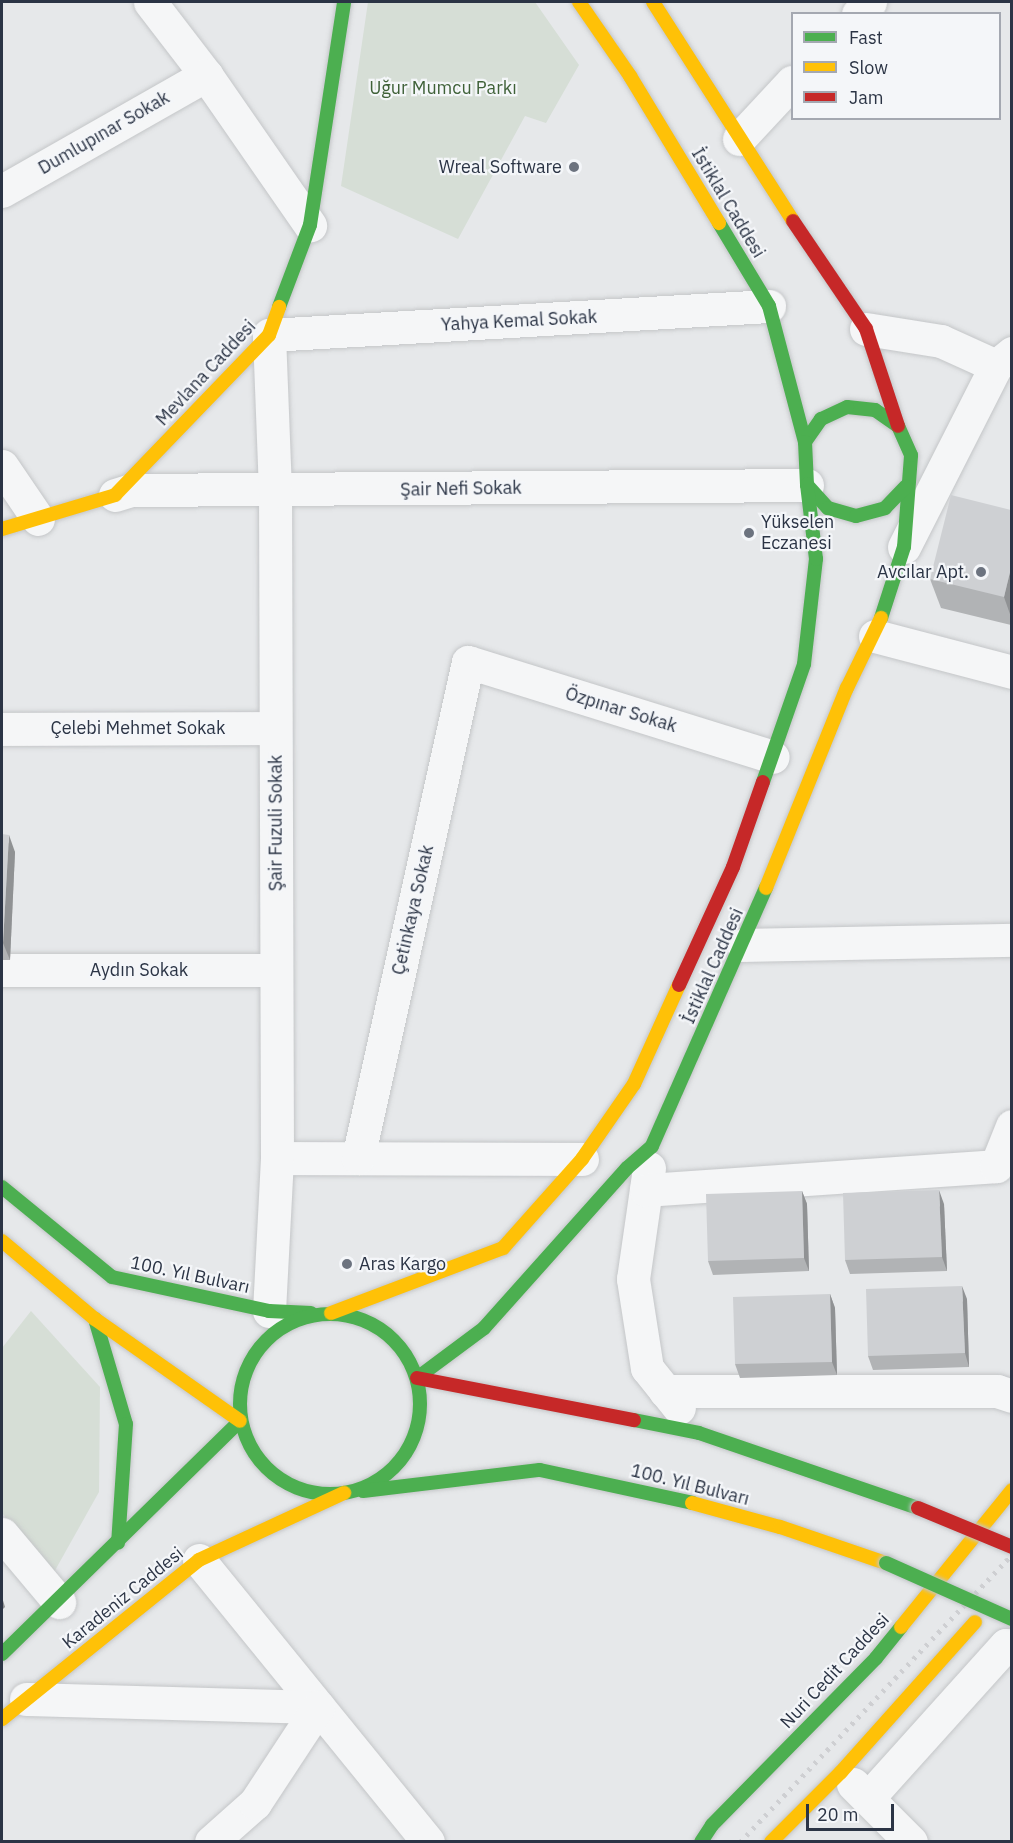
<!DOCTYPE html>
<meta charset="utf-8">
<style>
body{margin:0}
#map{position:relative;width:1013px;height:1843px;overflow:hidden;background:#e6e8ea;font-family:"IBM Plex Sans",sans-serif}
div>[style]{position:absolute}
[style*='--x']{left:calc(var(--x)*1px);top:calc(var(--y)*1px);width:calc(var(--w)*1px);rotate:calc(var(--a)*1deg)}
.green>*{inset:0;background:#d6ded6}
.roads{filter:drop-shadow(0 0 2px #c4c6c8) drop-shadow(0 0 2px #c4c6c8)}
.street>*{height:33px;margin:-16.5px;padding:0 16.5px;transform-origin:16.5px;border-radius:16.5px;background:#f5f6f7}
.fast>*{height:14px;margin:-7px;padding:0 7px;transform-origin:7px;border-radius:7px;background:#4caf50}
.fast>.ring{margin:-7px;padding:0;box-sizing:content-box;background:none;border:14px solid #4caf50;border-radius:50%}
.slow>*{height:14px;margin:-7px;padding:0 7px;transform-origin:7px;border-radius:7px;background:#ffc107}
.jam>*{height:14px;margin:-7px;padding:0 7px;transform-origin:7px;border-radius:7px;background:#c62828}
.rail>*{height:4.5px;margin-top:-2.25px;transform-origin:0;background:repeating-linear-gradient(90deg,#cecfd2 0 3px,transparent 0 9px)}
.bridges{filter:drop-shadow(0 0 2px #c2c5c8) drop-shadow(0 0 2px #c2c5c8)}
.fast-bridge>*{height:14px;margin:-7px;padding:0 7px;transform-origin:7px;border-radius:7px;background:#4caf50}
.jam-bridge>*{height:14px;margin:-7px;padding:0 7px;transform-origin:7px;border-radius:7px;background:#c62828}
.wall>*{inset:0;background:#b1b3b5}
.shaded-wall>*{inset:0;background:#909294}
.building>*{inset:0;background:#ced0d3}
.dots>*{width:16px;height:16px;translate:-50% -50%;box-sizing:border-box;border:3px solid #f4f6f9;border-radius:50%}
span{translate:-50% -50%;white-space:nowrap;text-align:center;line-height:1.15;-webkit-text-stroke:4.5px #f4f6f9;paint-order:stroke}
.park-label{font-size:18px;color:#3f6138}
.street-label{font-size:18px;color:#2b3445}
.poi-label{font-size:18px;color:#2b3445}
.right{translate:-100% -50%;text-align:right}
.left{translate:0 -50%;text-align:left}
.frame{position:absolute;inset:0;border:3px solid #2b3445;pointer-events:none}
.legend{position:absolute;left:791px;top:12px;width:210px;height:108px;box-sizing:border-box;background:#f4f6f9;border:2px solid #a4a8b1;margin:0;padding:8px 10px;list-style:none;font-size:18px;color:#2b3445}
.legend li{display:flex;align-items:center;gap:12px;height:30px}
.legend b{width:30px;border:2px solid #a4a8b1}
.scale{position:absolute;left:806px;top:1804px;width:88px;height:27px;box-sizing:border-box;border:3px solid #2b3445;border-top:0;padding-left:8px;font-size:18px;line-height:21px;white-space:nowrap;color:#2b3445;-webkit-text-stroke:4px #f4f6f9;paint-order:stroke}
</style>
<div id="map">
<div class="green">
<div style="clip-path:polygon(368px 2px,535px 2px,579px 65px,546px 123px,525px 116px,458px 239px,341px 186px)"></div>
<div style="clip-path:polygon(31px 1311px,100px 1387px,99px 1492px,53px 1574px,2px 1513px,2px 1348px)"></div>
</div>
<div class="roads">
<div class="street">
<div style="--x:150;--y:2;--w:92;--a:52.5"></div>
<div style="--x:206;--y:75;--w:183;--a:55.3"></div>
<div style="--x:858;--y:14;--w:17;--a:-45"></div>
<div style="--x:739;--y:139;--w:78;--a:-47.1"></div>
<div style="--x:2;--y:191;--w:235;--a:-29.6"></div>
<div style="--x:866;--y:329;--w:76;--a:9.1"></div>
<div style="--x:941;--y:341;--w:60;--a:24.4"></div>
<div style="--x:2;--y:466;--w:64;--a:55.8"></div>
<div style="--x:115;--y:495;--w:17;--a:-17"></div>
<div style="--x:131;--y:490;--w:676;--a:-0.42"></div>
<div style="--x:904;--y:547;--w:203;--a:-63.1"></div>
<div style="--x:996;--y:366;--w:21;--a:-39"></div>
<div style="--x:875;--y:636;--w:142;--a:14.7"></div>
<div style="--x:2;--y:729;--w:273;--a:-0.2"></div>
<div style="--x:743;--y:945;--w:269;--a:-1.1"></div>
<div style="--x:2;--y:970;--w:274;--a:0"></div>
<div style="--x:277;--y:1158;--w:305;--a:0.2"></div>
<div style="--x:358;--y:1158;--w:508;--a:-77.5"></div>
<div style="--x:468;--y:662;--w:319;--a:17.3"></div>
<div style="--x:649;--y:1168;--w:112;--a:98.2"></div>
<div style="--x:633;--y:1279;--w:90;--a:81.1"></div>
<div style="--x:647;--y:1368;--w:51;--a:51.3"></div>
<div style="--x:646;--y:1190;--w:351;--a:-3.9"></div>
<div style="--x:996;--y:1166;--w:43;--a:-68.2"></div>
<div style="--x:269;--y:1311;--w:153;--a:-87"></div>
<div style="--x:277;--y:1158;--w:667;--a:-90.17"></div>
<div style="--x:275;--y:491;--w:156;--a:-92.2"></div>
<div style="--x:269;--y:335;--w:501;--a:-3.32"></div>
<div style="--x:665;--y:1391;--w:332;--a:0"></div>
<div style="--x:997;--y:1391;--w:16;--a:18"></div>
<div style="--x:2;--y:1534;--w:89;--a:50"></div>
<div style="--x:199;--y:1560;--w:363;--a:50.9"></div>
<div style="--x:26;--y:1699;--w:292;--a:1.6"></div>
<div style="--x:853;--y:1784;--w:82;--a:45"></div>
<div style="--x:868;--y:1798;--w:206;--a:-48"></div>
<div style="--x:1006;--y:1645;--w:7;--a:27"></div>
<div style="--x:211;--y:1842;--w:59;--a:-41.6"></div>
<div style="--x:255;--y:1803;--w:115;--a:-56.7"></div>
</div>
<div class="fast">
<div style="--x:719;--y:223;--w:97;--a:58.9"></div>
<div style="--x:769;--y:306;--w:141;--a:75.2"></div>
<div style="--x:279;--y:307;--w:88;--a:-69.3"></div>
<div style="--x:310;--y:225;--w:226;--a:-81.3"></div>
<div style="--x:881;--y:618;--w:75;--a:-72.1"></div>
<div style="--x:904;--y:547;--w:92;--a:-85.6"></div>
<div style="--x:911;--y:455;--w:32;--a:-114"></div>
<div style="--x:898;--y:426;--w:28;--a:-145"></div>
<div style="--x:875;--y:410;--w:28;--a:-174"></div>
<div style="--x:847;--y:407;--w:29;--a:155"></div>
<div style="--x:821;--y:419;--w:28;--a:125"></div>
<div style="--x:805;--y:442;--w:43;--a:87.3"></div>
<div style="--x:807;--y:485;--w:31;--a:48"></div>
<div style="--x:828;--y:508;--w:29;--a:16"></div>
<div style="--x:856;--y:516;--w:30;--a:-15"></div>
<div style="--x:885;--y:508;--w:30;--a:-46"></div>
<div style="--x:763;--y:782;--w:125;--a:-70.8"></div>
<div style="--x:804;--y:664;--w:106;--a:-83.5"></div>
<div style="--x:816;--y:559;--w:75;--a:-96.9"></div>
<div style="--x:2;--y:1187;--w:142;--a:39.3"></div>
<div style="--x:112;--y:1277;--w:161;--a:12.2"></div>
<div style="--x:269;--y:1311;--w:42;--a:2.7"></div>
<div class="ring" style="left:240px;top:1314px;width:166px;height:166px"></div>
<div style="--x:95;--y:1319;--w:109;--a:73.6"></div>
<div style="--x:126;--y:1424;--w:119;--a:93.8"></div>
<div style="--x:417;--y:1378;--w:84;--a:-36.7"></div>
<div style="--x:484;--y:1328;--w:215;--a:-48.2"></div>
<div style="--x:627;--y:1168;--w:33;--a:-41"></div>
<div style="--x:652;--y:1146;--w:282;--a:-66.2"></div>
<div style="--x:634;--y:1420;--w:66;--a:11.3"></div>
<div style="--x:699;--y:1433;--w:231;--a:18.9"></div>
<div style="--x:363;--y:1491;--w:178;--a:-6.8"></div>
<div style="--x:540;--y:1470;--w:156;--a:12.2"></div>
<div style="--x:2;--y:1654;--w:333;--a:-44.4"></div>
<div style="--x:701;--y:1842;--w:20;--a:-57"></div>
<div style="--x:712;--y:1825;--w:234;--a:-45.5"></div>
<div style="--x:876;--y:1658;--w:40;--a:-51"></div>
</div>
<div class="slow">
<div style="--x:579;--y:2;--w:90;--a:55.4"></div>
<div style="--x:630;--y:76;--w:172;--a:58.8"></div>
<div style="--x:653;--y:2;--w:260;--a:57.4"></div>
<div style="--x:2;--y:529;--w:118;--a:-16.7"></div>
<div style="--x:115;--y:495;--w:222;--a:-46.1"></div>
<div style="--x:269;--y:335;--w:30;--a:-70"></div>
<div style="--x:766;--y:888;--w:216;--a:-68"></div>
<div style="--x:847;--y:688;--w:78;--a:-64.1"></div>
<div style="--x:2;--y:1241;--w:121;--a:40"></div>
<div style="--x:95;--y:1319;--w:177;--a:35.1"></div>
<div style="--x:331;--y:1313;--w:184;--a:-20.7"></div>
<div style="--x:503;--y:1248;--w:119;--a:-48.4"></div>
<div style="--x:582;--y:1159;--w:91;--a:-55.3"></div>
<div style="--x:634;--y:1084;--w:109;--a:-65.6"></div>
<div style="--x:692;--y:1503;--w:91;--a:15.3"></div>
<div style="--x:780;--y:1527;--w:112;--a:18.8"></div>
<div style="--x:901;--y:1627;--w:176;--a:-51"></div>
<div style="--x:2;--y:1719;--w:253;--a:-38.9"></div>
<div style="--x:199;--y:1560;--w:160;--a:-24.8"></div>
<div style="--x:771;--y:1842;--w:99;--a:-45"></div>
<div style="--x:841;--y:1772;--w:201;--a:-48.2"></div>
</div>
<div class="jam">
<div style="--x:793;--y:221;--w:130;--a:55.9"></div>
<div style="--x:866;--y:329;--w:102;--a:71.7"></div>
<div style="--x:679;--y:985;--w:130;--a:-65.4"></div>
<div style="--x:733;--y:867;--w:90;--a:-70.6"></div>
<div style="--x:417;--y:1378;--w:221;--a:11"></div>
</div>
</div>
<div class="rail">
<div style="--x:740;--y:1842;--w:396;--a:-46.6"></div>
</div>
<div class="bridges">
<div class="fast-bridge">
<div style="--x:886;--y:1563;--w:138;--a:24"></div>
</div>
<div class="jam-bridge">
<div style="--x:918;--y:1508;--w:102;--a:22.5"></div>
</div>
</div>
<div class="wall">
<div style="clip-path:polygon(1011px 510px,1011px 625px,941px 608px,930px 579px)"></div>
<div style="clip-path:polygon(2px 834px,15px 852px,10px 960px,2px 960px)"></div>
<div style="clip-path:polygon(802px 1191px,807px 1204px,809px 1271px,713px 1275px,708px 1261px)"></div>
<div style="clip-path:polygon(944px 1204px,947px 1271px,850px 1274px,845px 1260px)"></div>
<div style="clip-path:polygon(830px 1294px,835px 1308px,837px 1375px,740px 1378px,735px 1364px)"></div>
<div style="clip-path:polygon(967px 1299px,969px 1367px,873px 1370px,868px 1356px)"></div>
</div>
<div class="shaded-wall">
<div style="clip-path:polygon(1011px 568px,1011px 617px,1004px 597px)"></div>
<div style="clip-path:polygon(9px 835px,15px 852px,10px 960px,3px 943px)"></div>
<div style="clip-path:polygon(939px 1190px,944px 1204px,947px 1271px,942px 1257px)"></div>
<div style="clip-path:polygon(802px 1191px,807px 1204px,809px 1271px,804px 1258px)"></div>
<div style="clip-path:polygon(962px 1286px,967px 1299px,969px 1367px,965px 1353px)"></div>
<div style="clip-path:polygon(830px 1294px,835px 1308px,837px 1375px,832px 1362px)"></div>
<div style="clip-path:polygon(2px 1597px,5px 1607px,2px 1610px)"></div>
</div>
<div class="building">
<div style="clip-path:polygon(951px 495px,1011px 510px,1011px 568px,1004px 597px,930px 579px)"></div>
<div style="clip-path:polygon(2px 834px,9px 835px,3px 943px,2px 943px)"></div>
<div style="clip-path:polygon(939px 1190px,942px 1257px,845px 1260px,843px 1193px)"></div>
<div style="clip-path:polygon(802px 1191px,804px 1258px,708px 1261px,706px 1194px)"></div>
<div style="clip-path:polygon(962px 1286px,965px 1353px,868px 1356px,866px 1289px)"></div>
<div style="clip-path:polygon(830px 1294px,832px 1362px,735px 1364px,733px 1297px)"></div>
</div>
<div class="dots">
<div style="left:574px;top:167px;background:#6c737f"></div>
<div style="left:749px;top:533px;background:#6c737f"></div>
<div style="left:981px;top:572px;background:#6c737f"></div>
<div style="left:347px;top:1264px;background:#6c737f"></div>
</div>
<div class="park-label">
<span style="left:443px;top:88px">Uğur Mumcu Parkı</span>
</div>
<div class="street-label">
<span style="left:104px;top:133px;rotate:-30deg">Dumlupınar Sokak</span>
<span style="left:728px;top:203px;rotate:59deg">İstiklal Caddesi</span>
<span style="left:519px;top:321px;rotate:-3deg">Yahya Kemal Sokak</span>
<span style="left:206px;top:373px;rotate:-47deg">Mevlana Caddesi</span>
<span style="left:461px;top:489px;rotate:-1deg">Şair Nefi Sokak</span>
<span style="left:621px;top:710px;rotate:17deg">Özpınar Sokak</span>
<span style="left:138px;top:728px">Çelebi Mehmet Sokak</span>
<span style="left:276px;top:823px;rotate:-90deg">Şair Fuzuli Sokak</span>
<span style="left:413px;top:910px;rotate:-77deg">Çetinkaya Sokak</span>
<span style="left:713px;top:966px;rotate:-66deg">İstiklal Caddesi</span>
<span style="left:139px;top:970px">Aydın Sokak</span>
<span style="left:190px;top:1275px;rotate:12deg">100. Yıl Bulvarı</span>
<span style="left:690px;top:1485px;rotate:14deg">100. Yıl Bulvarı</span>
<span style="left:123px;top:1598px;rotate:-39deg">Karadeniz Caddesi</span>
<span style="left:835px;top:1671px;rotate:-47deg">Nuri Cedit Caddesi</span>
</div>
<div class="poi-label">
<span class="right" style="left:562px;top:167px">Wreal Software</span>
<span class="left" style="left:761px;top:533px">Yükselen<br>Eczanesi</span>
<span class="right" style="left:969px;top:572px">Avcılar Apt.</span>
<span class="left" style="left:359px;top:1264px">Aras Kargo</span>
</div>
<div class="frame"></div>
<ul class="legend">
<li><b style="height:8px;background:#4caf50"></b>Fast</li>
<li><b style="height:8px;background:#ffc107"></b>Slow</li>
<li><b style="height:8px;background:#c62828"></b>Jam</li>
</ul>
<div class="scale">20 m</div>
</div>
